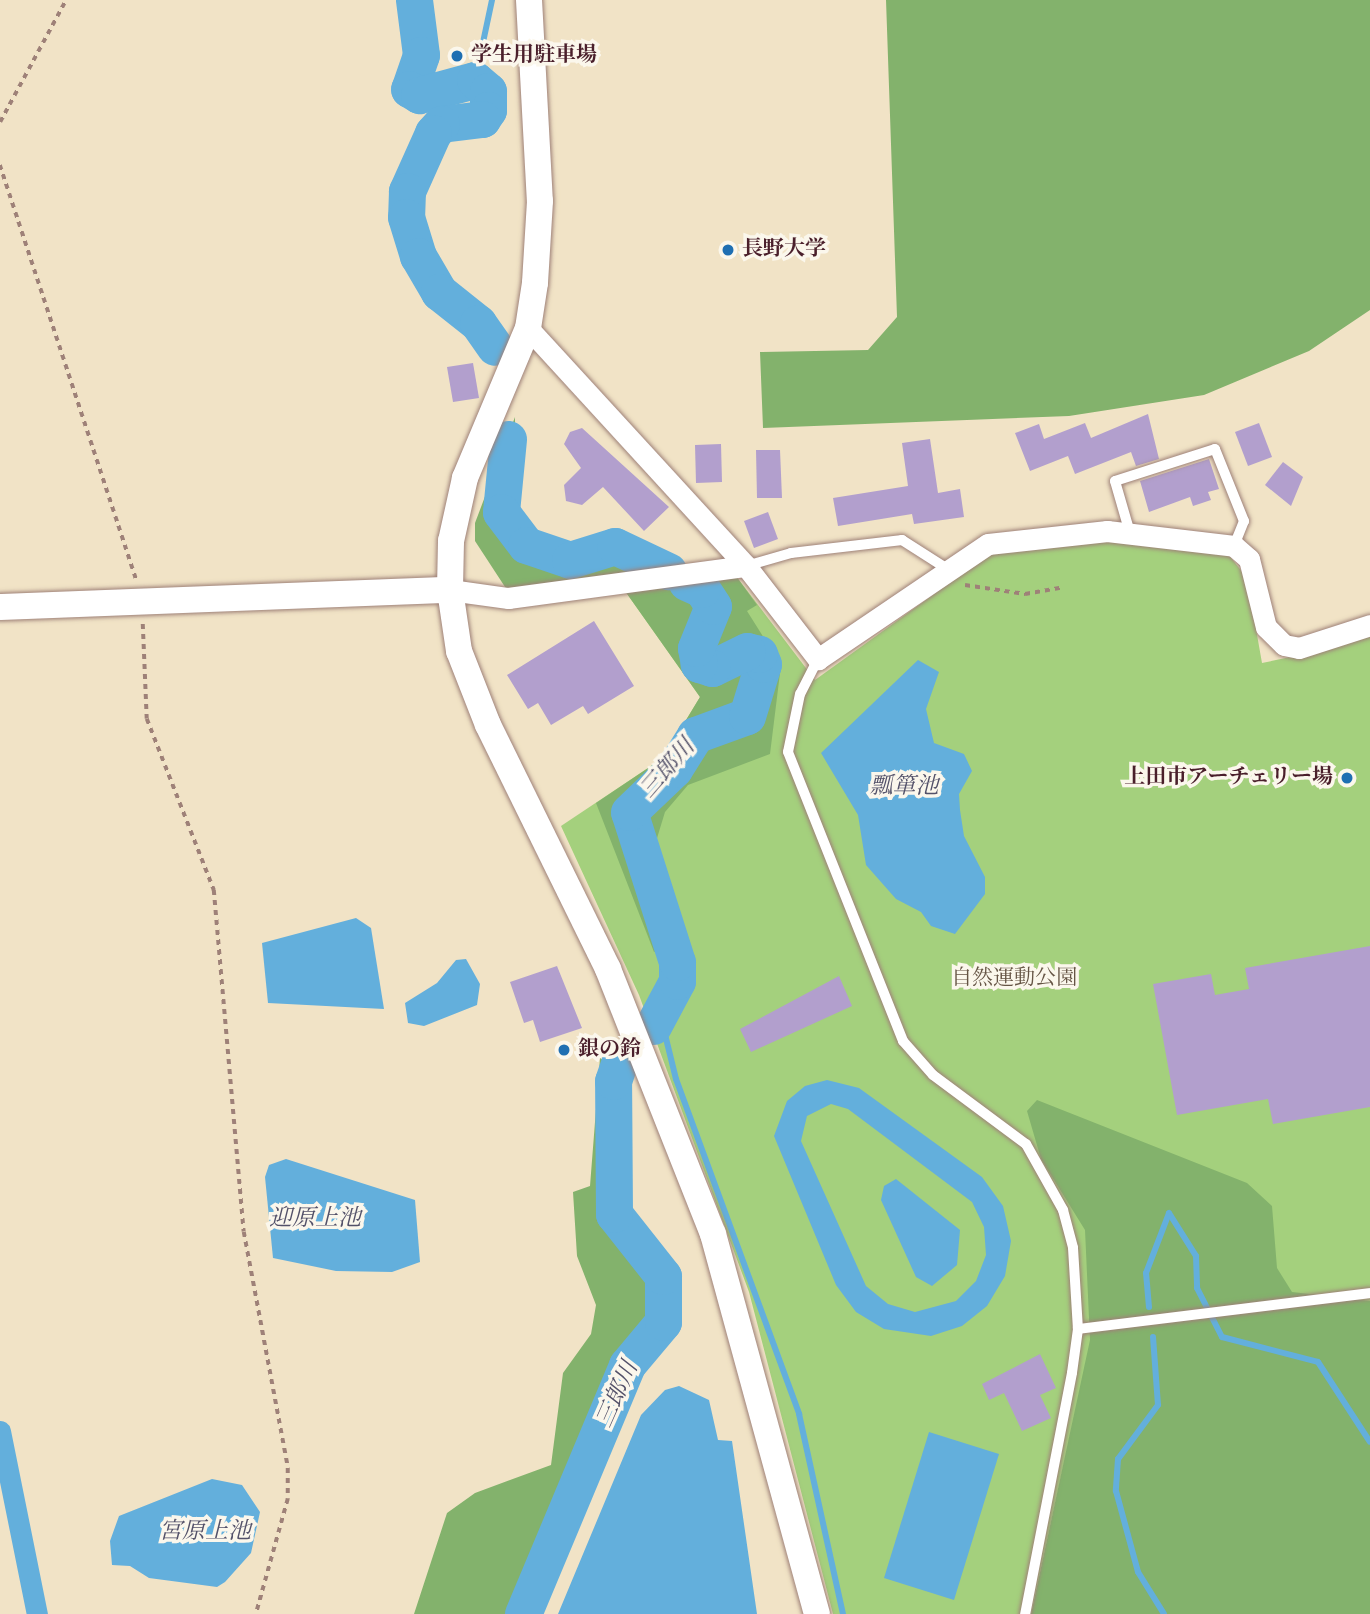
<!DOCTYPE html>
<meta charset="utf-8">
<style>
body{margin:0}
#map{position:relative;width:1370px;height:1614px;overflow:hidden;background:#f1e3c6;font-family:"Old Standard TT","Noto Serif JP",serif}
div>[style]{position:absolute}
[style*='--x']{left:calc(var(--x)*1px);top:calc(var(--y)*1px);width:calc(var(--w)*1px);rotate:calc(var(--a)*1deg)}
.green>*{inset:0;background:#a4d07d}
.forest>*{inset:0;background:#83b26c}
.water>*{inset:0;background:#63afdc}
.stream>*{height:6px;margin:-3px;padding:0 3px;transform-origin:3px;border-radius:3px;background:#63afdc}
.canal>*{height:21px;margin:-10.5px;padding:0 10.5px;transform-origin:10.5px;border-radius:10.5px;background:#63afdc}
.river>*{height:37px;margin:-18.5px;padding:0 18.5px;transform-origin:18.5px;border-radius:18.5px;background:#63afdc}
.building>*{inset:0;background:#b29fcd}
.path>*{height:3.5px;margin-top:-1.75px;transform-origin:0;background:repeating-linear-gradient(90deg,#9e8178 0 5px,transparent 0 10px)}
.roads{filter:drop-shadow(0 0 2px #9e8178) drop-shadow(0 0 2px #9e8178)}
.service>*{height:10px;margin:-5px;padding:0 5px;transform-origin:5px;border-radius:5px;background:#fff}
.minor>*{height:21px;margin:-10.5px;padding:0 10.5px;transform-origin:10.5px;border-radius:10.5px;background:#fff}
.tertiary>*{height:26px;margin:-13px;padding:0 13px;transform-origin:13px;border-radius:13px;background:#fff}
.dots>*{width:19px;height:19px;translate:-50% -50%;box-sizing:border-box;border:4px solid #fbf7ec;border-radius:50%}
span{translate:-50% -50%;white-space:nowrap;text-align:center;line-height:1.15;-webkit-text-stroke:7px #fbf7ec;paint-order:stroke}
.poi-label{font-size:21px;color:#4a1f2b;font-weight:700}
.left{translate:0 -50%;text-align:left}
.right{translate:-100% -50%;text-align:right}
.park-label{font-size:21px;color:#655444}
.water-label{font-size:23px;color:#535169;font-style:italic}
</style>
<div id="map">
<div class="green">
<div style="clip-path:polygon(1107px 541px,1228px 554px,1247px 578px,1262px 663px,1314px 652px,1370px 627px,1370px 1407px,1091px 1340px,1031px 1614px,833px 1614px,749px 1292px,639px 995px,561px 826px,663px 758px,700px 697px,625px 591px,736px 576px,815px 680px,991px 553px)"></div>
</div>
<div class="forest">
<div style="clip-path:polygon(886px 0,1370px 0,1370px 310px,1309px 351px,1204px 395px,1069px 416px,763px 428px,760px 352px,868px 350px,897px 317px)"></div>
<div style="clip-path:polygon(515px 417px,516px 525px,552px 551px,613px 534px,679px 567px,507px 590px,475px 541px,475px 523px)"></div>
<div style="clip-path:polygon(736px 576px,757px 605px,747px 611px,781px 665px,770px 754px,688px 785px,665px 812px,654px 848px,676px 942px,654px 952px,596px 803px,663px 758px,700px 697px,625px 591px)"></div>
<div style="clip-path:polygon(600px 1058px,622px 1074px,620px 1213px,659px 1255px,670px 1278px,668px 1323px,644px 1352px,618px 1406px,531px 1614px,414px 1614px,447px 1513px,475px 1493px,551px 1465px,563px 1373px,591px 1334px,596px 1305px,577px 1256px,573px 1192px,590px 1186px)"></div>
<div style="clip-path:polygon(1037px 1100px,1247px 1183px,1272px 1206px,1277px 1268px,1292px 1292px,1370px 1301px,1370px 1614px,1031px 1614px,1090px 1340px,1085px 1230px,1041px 1159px,1027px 1111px)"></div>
</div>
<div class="water">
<div style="clip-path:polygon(918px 660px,939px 672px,926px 709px,934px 743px,964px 754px,972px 771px,959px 794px,960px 810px,964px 836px,985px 877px,985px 894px,955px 934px,931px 926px,921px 912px,896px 899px,866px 865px,858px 815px,821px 753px)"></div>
<div style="clip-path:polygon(356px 918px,371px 928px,384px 1009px,268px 1003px,262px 943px)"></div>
<div style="clip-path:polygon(466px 959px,480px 984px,477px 1005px,424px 1026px,408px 1023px,405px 1003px,437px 983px,456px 960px)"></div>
<div style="clip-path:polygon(evenodd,827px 1080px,859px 1088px,982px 1177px,1003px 1206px,1011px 1241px,1005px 1276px,987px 1306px,962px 1326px,931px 1336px,884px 1329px,856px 1312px,836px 1285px,774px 1136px,787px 1101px,805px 1086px,827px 1080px,831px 1104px,848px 1109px,972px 1202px,984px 1227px,986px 1255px,976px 1281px,956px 1301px,915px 1312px,888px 1304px,866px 1286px,801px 1141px,807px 1116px,831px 1104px)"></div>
<div style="clip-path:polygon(286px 1159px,415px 1200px,420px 1262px,392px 1272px,336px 1271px,273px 1258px,265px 1177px,269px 1165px)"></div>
<div style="clip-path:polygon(896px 1179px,960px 1230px,957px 1265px,932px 1286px,916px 1277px,881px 1200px,884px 1186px)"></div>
<div style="clip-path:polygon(679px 1386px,709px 1400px,718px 1440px,732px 1441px,757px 1614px,558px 1614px,641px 1415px,665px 1390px)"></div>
<div style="clip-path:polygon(929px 1432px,999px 1454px,954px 1600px,884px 1578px)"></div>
<div style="clip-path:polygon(212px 1479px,242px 1485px,260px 1512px,251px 1553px,225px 1582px,217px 1587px,149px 1578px,130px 1566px,112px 1565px,110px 1541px,119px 1516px)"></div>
</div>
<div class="stream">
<div style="--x:475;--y:80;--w:82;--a:-78"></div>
<div style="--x:660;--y:1014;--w:67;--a:76.2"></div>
<div style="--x:676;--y:1079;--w:357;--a:69.8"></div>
<div style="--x:799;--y:1414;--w:205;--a:77.6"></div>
<div style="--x:1169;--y:1213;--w:51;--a:57.9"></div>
<div style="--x:1196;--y:1256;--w:32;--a:88"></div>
<div style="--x:1197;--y:1288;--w:55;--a:63"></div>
<div style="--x:1222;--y:1337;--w:99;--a:14.6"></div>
<div style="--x:1318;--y:1362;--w:95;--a:57"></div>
<div style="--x:1149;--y:1307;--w:34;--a:-95"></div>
<div style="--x:1146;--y:1273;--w:64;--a:-69"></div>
<div style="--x:1153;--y:1337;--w:68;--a:85.8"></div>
<div style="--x:1158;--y:1405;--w:67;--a:126.5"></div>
<div style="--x:1118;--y:1459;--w:32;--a:94"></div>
<div style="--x:1116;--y:1491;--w:84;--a:74.8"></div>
<div style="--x:1138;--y:1572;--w:49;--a:58.2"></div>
</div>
<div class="canal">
<div style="--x:0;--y:1431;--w:187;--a:78.6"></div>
</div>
<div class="river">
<div style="--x:414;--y:0;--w:55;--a:82.7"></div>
<div style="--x:421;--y:55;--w:36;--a:109"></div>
<div style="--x:409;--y:89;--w:12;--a:31"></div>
<div style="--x:419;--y:95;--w:58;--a:-15"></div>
<div style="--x:475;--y:80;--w:17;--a:40"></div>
<div style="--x:488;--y:91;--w:19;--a:90"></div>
<div style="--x:488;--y:110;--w:11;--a:124"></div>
<div style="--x:482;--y:119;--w:41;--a:173"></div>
<div style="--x:441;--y:124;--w:12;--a:132"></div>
<div style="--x:433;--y:133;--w:64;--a:114.1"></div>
<div style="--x:407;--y:191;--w:26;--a:92"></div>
<div style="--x:406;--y:217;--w:41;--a:72.9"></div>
<div style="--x:418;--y:256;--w:42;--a:59.7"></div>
<div style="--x:439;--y:292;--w:50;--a:38.5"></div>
<div style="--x:478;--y:323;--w:29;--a:55"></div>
<div style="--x:508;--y:439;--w:73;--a:95.5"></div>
<div style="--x:501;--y:512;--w:41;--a:52.9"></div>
<div style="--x:526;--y:545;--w:46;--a:18.8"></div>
<div style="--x:570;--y:560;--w:47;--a:-17.3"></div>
<div style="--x:615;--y:546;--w:59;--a:25.3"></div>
<div style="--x:653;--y:1026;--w:51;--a:-61.9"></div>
<div style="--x:677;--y:981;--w:19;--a:-90"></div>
<div style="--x:677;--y:962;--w:157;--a:-107.7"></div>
<div style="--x:629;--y:812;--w:62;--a:-43.7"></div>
<div style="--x:674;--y:769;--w:40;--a:-58"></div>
<div style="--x:695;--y:735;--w:55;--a:-20.1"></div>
<div style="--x:747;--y:716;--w:54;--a:-72.9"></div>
<div style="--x:763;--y:664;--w:11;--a:-112"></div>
<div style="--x:759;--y:654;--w:12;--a:-166"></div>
<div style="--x:747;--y:651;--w:39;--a:154"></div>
<div style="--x:712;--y:668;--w:14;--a:-163"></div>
<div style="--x:699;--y:664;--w:16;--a:-101"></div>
<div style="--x:696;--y:648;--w:45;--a:-68"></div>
<div style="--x:713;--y:606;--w:20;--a:-123"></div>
<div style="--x:702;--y:589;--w:17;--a:-156"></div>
<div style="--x:523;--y:1614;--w:270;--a:-67.3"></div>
<div style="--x:627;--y:1365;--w:56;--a:-50.1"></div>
<div style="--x:663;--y:1322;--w:46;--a:-90"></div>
<div style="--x:663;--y:1276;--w:79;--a:-128.3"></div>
<div style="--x:614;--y:1214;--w:133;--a:-90.4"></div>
<div style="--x:613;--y:1081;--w:18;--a:-71"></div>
</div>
<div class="building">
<div style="clip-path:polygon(473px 363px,479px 398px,453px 402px,447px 367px)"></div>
<div style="clip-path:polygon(1148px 414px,1159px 459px,1136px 466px,1131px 452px,1075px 474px,1068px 456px,1030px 471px,1015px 433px,1039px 424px,1044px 439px,1085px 423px,1091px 438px)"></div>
<div style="clip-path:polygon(1259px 423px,1272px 457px,1248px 466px,1235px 432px)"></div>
<div style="clip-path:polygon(582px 428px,669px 507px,644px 531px,603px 487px,582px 505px,566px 501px,564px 485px,581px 468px,564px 444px,570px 432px)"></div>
<div style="clip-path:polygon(930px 439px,938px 493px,960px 489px,964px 517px,914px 524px,912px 514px,838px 526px,833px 498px,908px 486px,902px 443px)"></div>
<div style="clip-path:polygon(721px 444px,722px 482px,696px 483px,695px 445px)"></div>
<div style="clip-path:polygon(756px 450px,780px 450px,782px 498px,757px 498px)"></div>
<div style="clip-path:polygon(1209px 459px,1219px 489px,1208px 492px,1211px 500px,1193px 506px,1190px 497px,1149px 512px,1140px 481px)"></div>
<div style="clip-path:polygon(1283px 462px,1303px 477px,1291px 506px,1265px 485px)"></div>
<div style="clip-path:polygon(768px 512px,778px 539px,754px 548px,744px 521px)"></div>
<div style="clip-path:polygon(594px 621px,634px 686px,588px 714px,583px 706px,551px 725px,538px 703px,528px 709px,507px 675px)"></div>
<div style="clip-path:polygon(1370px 946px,1370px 1107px,1273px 1124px,1268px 1099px,1177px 1115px,1153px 984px,1211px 974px,1215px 995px,1249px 989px,1245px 968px)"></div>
<div style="clip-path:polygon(557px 966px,582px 1028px,540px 1042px,533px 1020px,524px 1023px,510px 982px)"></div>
<div style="clip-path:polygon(839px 976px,852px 1006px,751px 1052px,740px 1029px)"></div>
<div style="clip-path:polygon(1040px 1354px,1056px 1388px,1040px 1395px,1051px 1418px,1022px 1431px,1004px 1393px,989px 1400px,982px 1384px)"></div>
</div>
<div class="path">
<div style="--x:0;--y:122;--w:139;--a:-61.6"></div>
<div style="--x:0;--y:165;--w:436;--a:71.8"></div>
<div style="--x:965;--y:585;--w:61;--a:8.5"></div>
<div style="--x:1025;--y:594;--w:39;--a:-10"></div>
<div style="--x:143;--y:624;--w:95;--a:87.6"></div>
<div style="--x:147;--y:719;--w:184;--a:68.6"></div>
<div style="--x:214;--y:890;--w:343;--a:85"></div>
<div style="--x:244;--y:1232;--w:240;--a:79.4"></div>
<div style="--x:288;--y:1468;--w:31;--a:90"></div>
<div style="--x:288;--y:1499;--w:119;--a:105.5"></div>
</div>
<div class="roads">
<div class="service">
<div style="--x:1130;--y:533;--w:54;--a:-106.1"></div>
<div style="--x:1115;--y:481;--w:105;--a:-17.7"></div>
<div style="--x:1215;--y:449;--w:78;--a:68.1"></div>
<div style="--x:1244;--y:521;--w:27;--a:112"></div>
<div style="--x:746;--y:566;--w:47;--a:-16.1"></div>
<div style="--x:791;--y:553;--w:112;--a:-6.7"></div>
<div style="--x:902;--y:540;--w:52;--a:32.5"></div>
<div style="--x:818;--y:659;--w:39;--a:117"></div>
<div style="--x:800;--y:694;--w:59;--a:101.7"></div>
<div style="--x:788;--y:752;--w:311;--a:68.3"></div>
<div style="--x:903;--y:1041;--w:45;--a:48.6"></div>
<div style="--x:933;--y:1075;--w:116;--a:36.6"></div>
<div style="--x:1026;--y:1144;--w:76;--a:60.7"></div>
<div style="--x:1063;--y:1210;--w:39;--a:75"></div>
<div style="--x:1073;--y:1248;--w:81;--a:86.5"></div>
<div style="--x:1078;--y:1329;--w:44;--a:97.8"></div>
<div style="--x:1072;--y:1373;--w:246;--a:101"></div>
<div style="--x:1078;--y:1329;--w:294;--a:-7"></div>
</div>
<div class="minor">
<div style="--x:528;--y:328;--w:323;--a:47.5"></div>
<div style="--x:746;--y:566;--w:118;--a:52.3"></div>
<div style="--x:818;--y:659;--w:205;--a:-34.1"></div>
<div style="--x:988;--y:544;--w:120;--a:-6.2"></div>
<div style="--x:1107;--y:531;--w:128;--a:6.7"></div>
<div style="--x:1234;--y:546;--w:20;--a:41"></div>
<div style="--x:1249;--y:559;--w:70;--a:76"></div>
<div style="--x:1266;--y:627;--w:25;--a:45"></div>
<div style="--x:1284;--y:645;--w:15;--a:11"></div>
<div style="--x:1299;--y:648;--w:75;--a:-17.9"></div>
<div style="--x:450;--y:590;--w:59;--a:7.9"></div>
<div style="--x:508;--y:598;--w:240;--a:-7.7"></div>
</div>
<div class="tertiary">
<div style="--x:529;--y:0;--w:201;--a:86.9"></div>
<div style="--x:540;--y:201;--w:82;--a:93.5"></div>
<div style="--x:535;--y:283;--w:46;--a:98.8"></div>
<div style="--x:528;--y:328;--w:163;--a:112.8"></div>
<div style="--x:465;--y:478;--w:65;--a:102.5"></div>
<div style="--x:451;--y:541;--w:49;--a:91.2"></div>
<div style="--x:450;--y:590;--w:62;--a:81.6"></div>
<div style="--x:459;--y:651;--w:79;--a:68.6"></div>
<div style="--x:488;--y:725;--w:272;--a:63.8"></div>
<div style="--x:608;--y:969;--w:285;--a:68.4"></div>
<div style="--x:713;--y:1234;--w:394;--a:74.7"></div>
<div style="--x:0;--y:607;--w:450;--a:-2.2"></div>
</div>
</div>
<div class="dots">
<div style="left:457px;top:56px;background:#1f6fb2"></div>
<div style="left:728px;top:250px;background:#1f6fb2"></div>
<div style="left:1347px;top:778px;background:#1f6fb2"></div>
<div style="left:564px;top:1050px;background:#1f6fb2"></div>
</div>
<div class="poi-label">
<span class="left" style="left:471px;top:56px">学生用駐車場</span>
<span class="left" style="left:742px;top:250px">長野大学</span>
<span class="right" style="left:1333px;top:778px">上田市アーチェリー場</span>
<span class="left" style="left:578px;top:1050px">銀の鈴</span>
</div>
<div class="park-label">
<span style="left:1014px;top:979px">自然運動公園</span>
</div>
<div class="water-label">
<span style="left:668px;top:769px;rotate:-49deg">三郎川</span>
<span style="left:904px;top:787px">瓢箪池</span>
<span style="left:315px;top:1219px">迎原上池</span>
<span style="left:618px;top:1395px;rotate:-66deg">三郎川</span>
<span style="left:205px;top:1532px">宮原上池</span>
</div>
</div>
